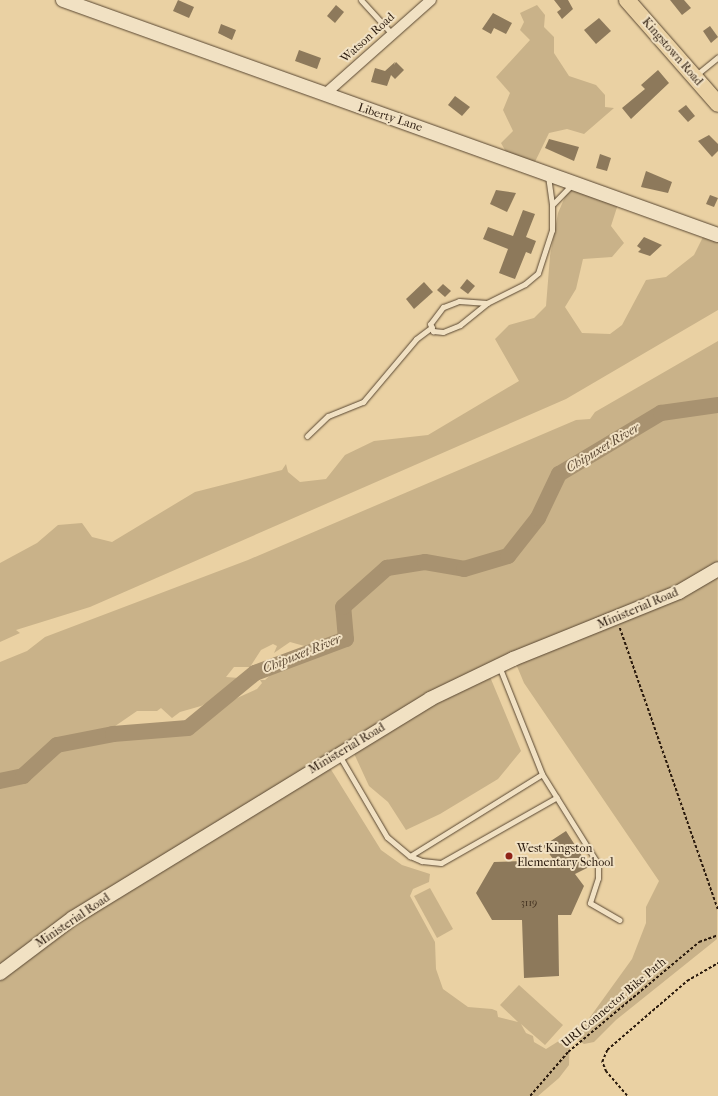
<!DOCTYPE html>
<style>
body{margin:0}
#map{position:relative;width:718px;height:1096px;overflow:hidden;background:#ead1a3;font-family:"IM FELL French Canon",serif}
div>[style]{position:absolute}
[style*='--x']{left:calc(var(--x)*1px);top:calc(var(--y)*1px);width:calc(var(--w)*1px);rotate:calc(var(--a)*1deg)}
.green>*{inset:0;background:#c9b289}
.river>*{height:16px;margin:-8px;padding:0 8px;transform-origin:8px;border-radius:8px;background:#a89270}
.building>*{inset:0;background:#8d795b}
.path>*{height:1.5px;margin-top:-0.75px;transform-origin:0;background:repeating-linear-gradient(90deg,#29190c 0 3px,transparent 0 5px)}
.roads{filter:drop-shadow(0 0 1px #594732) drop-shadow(0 0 1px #594732)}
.lane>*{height:5px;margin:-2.5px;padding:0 2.5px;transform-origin:2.5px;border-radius:2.5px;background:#f1e1c3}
.street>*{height:10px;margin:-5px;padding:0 5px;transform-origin:5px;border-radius:5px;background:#f1e1c3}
.secondary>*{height:14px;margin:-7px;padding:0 7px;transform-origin:7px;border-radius:7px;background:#f1e1c3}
.primary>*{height:16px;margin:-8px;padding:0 8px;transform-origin:8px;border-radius:8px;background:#ead1a3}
.dots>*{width:11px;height:11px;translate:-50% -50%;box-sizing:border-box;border:2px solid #f1e1c3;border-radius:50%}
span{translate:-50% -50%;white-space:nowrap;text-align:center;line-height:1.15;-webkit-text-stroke:4px #f1e1c3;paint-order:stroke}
.number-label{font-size:10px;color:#423120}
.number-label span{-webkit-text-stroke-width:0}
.street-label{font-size:12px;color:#29190c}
.poi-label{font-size:12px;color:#29190c}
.left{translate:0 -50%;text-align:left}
.water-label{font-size:13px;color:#5c4934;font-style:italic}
</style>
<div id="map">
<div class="green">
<div style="clip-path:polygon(537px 5px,545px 15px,544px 27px,554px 37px,554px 53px,569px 76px,596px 85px,605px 95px,605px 107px,614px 108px,584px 134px,567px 129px,549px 133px,532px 168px,510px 159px,501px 143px,513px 131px,503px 110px,510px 93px,496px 77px,530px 40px,520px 30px,524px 22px,520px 13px)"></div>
<div style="clip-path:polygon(571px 183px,619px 201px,611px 226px,624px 243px,612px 257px,583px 259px,576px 289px,565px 307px,582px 333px,610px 334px,622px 325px,646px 280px,666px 277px,694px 255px,705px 233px,718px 238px,718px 310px,566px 399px,90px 607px,16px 630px,20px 633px,0 642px,0 563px,37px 543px,58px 525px,82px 523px,92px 537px,112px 542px,195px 492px,282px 470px,286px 464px,288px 472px,300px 482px,326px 479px,345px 455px,374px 441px,428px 435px,519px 381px,495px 339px,509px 325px,534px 318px,546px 306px,550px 256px,558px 213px)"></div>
<div style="clip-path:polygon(evenodd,718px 341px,717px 939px,616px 1020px,594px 1042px,584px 1044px,575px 1038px,632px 959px,646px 923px,646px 907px,659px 881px,524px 683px,514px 659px,488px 672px,521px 751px,498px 779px,440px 814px,406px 830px,388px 802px,369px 786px,351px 747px,327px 763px,381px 850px,402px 865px,430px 874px,429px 882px,413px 889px,410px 896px,435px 942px,436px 969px,443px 989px,468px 1007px,492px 1009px,497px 1011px,498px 1017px,518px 1022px,500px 1005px,519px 985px,563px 1025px,545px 1045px,521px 1024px,526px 1033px,533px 1036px,534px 1042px,546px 1049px,570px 1034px,569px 1065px,559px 1078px,538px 1096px,0 1096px,0 662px,27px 651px,45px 637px,248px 560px,576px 420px,590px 419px,595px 412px,718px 341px,315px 639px,325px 645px,331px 643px,334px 647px,310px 660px,277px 669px,265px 680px,260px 680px,262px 683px,257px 689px,217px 707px,176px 725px,111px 738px,105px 733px,137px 711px,157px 711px,161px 708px,172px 718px,180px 712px,201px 706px,228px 692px,239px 678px,226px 677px,234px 667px,250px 667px,261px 650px,273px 644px,277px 646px,274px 653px,290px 642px,308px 647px,315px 639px)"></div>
<div style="clip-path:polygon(430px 888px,453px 929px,437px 938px,414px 896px)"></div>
</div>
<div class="river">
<div style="--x:0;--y:781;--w:24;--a:-12"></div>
<div style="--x:23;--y:776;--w:46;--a:-42.4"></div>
<div style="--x:57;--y:745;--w:57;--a:-11.1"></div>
<div style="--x:113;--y:734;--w:75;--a:-4.6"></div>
<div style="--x:188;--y:728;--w:87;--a:-39.4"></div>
<div style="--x:255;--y:673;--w:97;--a:-20.5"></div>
<div style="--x:346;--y:639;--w:32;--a:-95"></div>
<div style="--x:343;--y:607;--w:59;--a:-41.6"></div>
<div style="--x:387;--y:568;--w:38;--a:-9"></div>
<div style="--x:425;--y:562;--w:40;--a:10"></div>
<div style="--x:464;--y:569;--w:46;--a:-16.5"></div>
<div style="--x:508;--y:556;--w:48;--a:-51.7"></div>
<div style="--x:538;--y:518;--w:49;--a:-64.5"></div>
<div style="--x:559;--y:474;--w:119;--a:-30.9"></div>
<div style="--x:661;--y:413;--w:58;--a:-8"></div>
</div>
<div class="building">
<div style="clip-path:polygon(178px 0,194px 7px,189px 18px,173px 11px)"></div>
<div style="clip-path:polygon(554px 0,568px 0,573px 9px,562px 19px,557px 12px,561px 9px)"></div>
<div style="clip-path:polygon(670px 0,684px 0,691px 8px,682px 15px)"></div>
<div style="clip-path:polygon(336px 5px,344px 12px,335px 23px,327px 16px)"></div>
<div style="clip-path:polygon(493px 13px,512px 23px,506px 34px,494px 28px,491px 34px,482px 29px)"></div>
<div style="clip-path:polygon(599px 18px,611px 31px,596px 44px,584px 30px)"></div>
<div style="clip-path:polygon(221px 24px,236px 30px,232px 40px,218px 33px)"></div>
<div style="clip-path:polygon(710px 26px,718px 37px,711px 43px,703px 31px)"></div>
<div style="clip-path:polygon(299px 50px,321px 58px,317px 69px,295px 61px)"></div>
<div style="clip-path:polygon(395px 62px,394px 65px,396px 62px,404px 70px,395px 79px,391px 75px,387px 86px,371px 82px,375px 68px,385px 71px)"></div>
<div style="clip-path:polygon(658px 70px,669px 83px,631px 119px,622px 108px,645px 89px,641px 85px)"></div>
<div style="clip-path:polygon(455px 96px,470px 107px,462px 116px,448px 105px)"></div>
<div style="clip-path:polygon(686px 105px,695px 116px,688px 122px,678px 111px)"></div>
<div style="clip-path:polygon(709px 135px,718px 144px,718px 151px,712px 157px,698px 141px)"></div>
<div style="clip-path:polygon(549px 139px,579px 147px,574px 161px,545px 148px)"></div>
<div style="clip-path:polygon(600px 154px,611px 158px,607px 171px,596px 168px)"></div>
<div style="clip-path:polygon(646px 171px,672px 182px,668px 193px,641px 187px)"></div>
<div style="clip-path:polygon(496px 190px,516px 193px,507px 212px,490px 204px)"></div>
<div style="clip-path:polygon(710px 195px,718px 198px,714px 207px,706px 204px)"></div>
<div style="clip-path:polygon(523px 210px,535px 214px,526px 237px,536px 241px,531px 254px,526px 252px,515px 279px,499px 273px,508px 249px,483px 239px,488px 227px,513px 236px)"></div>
<div style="clip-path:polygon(644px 237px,662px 245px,650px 256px,638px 252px,641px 249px,637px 246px)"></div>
<div style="clip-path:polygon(467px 279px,475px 286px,468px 294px,460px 288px)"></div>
<div style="clip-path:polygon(424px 282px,433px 292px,414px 309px,406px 299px)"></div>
<div style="clip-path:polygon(443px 284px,451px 291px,445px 297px,437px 290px)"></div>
<div style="clip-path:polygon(566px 831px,589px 867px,575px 874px,584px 886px,571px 915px,558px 915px,559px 976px,524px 978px,522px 920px,492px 920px,476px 893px,494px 862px,554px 860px,543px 846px)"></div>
</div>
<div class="path">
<div style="--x:620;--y:628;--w:298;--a:70.8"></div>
<div style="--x:530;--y:1096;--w:58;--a:-49.2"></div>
<div style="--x:568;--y:1052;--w:171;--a:-40"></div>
<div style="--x:699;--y:942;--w:20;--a:-20"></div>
<div style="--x:627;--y:1096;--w:32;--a:-131"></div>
<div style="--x:606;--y:1072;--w:11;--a:-112"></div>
<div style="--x:602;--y:1062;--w:13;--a:-67"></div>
<div style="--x:607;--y:1050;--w:106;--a:-40.8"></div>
<div style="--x:687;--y:981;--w:36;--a:-30"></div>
</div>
<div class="roads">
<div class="lane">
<div style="--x:361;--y:0;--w:46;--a:47.6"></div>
<div style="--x:696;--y:75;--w:28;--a:-39"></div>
<div style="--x:548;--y:176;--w:29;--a:82"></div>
<div style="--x:552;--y:205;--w:29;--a:-46"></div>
<div style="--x:487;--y:303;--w:28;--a:-176"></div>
<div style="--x:459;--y:301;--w:17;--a:159"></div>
<div style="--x:443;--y:307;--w:21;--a:127"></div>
<div style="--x:430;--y:324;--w:8;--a:67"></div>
<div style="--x:433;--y:331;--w:10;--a:6"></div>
<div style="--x:443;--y:332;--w:18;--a:-22"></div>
<div style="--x:460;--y:325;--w:35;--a:-39"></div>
<div style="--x:487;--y:303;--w:42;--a:-26.6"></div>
<div style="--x:525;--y:284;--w:17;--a:-40"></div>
<div style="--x:538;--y:273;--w:45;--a:-72"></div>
<div style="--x:552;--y:230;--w:25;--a:-90"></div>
<div style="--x:307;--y:436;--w:29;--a:-44"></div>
<div style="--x:328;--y:416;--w:38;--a:-22"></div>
<div style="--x:363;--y:402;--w:82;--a:-49.9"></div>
<div style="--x:416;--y:339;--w:20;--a:-37"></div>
<div style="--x:499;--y:666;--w:116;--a:68.3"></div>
<div style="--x:542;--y:774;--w:106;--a:58.1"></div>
<div style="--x:598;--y:864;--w:14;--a:90"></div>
<div style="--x:598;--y:878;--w:26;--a:108"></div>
<div style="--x:590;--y:903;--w:34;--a:30"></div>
<div style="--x:339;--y:755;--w:95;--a:59.7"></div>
<div style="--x:387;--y:837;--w:30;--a:40"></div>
<div style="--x:410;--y:856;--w:13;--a:23"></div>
<div style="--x:422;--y:861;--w:19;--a:6"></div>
<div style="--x:441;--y:863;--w:133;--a:-29.6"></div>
<div style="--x:410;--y:856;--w:155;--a:-31.8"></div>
</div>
<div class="street">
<div style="--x:324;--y:95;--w:143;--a:-41.6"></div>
</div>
<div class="secondary">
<div style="--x:63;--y:0;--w:696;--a:19.74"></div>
<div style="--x:0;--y:973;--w:91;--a:-37"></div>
<div style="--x:73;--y:918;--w:419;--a:-31.5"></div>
<div style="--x:430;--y:699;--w:92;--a:-25.7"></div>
<div style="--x:513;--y:659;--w:179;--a:-22"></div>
<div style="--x:679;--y:592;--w:45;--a:-30.5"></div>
</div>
<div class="primary">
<div style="--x:627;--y:0;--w:138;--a:48.8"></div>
</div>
</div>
<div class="dots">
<div style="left:509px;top:856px;background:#8f2418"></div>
</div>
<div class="number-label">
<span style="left:529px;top:904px">3119</span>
</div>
<div class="street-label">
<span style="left:368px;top:38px;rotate:-42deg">Watson Road</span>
<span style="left:672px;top:52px;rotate:49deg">Kingstown Road</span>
<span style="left:390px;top:118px;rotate:18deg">Liberty Lane</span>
<span style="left:638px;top:609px;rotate:-23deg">Ministerial Road</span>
<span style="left:347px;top:749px;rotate:-31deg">Ministerial Road</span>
<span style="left:73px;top:921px;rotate:-34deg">Ministerial Road</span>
<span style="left:614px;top:1003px;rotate:-40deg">URI Connector Bike Path</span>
</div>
<div class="poi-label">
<span class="left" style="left:517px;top:856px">West Kingston<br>Elementary School</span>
</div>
<div class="water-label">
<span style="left:603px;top:448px;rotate:-31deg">Chipuxet River</span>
<span style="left:302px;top:654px;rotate:-22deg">Chipuxet River</span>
</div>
</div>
